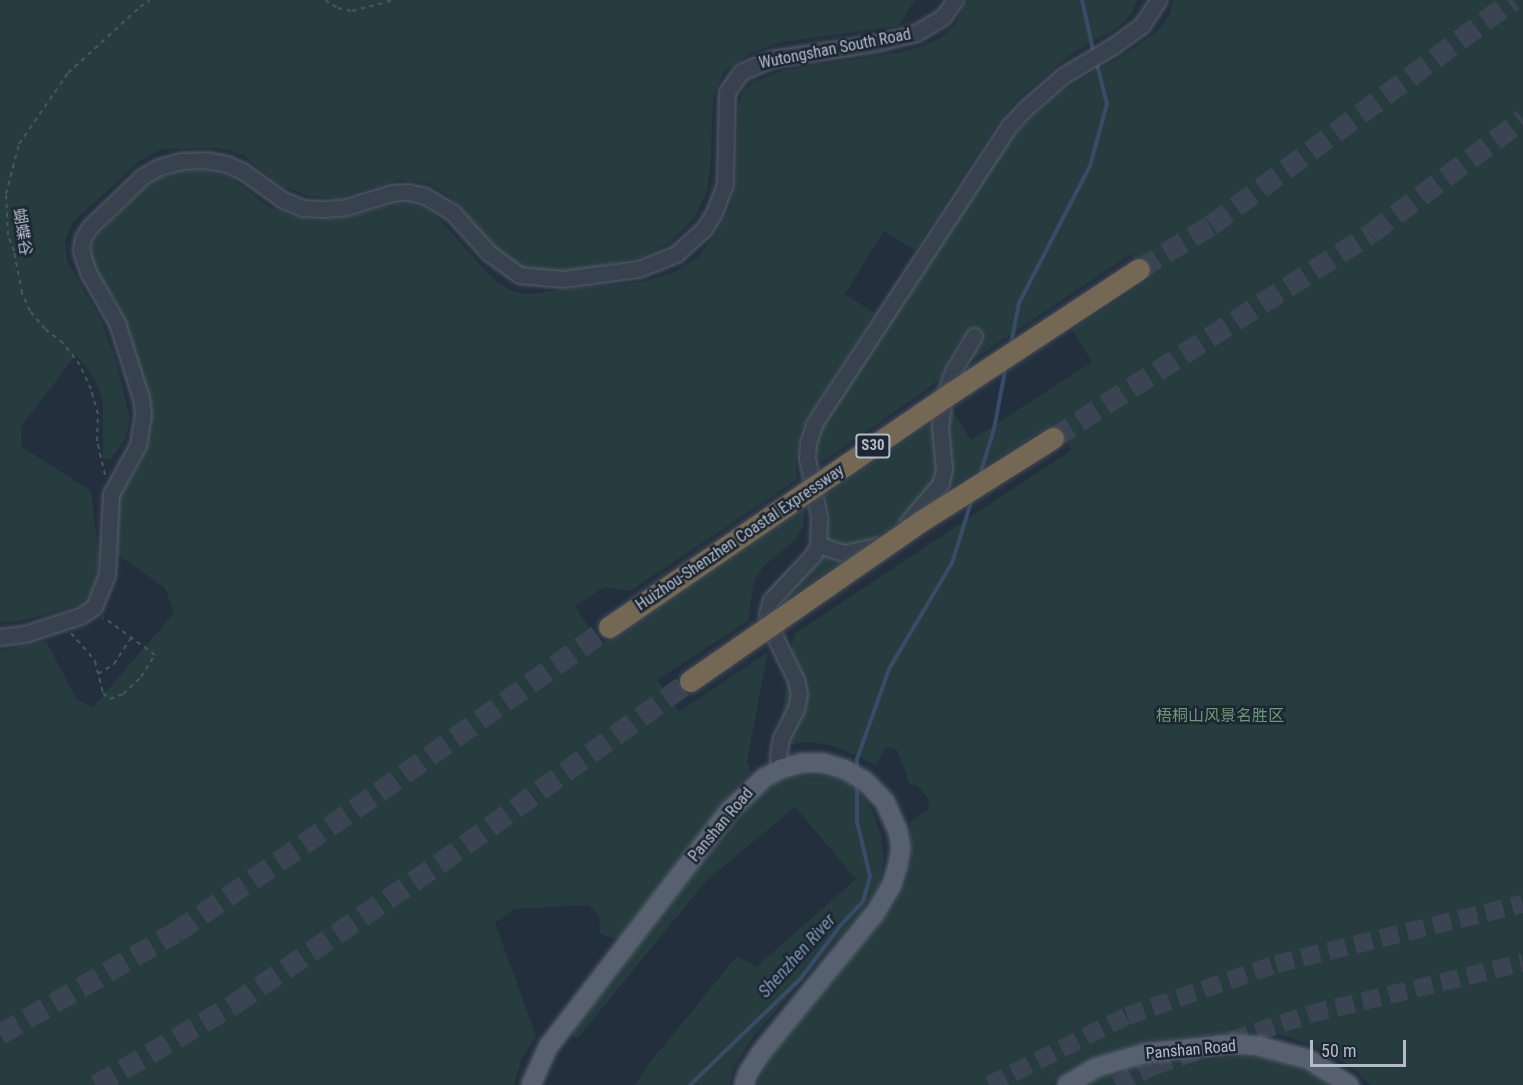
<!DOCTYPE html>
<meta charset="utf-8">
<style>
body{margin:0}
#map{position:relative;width:1523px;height:1085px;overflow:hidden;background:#242f3e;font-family:"Roboto Condensed","Noto Sans SC",sans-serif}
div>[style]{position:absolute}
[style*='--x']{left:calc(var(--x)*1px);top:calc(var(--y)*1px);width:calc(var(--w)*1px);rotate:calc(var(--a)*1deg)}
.green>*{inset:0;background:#263c3f}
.stream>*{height:4px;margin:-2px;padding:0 2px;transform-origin:2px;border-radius:2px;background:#394c67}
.major-tunnel>*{height:18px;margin-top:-9px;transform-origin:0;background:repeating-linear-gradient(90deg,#3a4453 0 18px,transparent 0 27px)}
.highway-tunnel>*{height:21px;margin-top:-10.5px;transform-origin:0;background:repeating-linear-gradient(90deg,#3a4453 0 21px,transparent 0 31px)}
.path>*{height:2px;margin-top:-1px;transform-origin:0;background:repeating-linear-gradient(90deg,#44595c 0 4.5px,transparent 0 9px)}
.roads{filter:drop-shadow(0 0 2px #565f6c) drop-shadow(0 0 2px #565f6c)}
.minor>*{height:15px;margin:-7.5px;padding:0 7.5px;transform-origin:7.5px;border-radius:7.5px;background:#38414e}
.major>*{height:18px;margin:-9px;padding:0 9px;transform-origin:9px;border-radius:9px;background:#56606e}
.bridges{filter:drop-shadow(0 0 2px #434c59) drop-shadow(0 0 2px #434c59)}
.highway-bridge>*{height:21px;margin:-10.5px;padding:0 10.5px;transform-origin:10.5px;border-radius:10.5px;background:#746855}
span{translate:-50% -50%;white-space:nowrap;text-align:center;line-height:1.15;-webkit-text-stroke:5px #1d2633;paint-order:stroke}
.shield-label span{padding:2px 4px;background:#1d2633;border:2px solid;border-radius:4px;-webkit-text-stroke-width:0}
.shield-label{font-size:15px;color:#b4bcc9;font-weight:700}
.street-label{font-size:16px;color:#b4bcc9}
.park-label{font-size:16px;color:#6b9a76}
.water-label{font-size:18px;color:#7c92b1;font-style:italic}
.scale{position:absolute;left:1310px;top:1040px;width:96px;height:27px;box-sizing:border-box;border:3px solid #b4bcc9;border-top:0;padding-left:8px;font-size:18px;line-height:21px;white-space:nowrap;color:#b4bcc9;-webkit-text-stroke:4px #1d2633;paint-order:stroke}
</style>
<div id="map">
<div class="green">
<div style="clip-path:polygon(0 0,915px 0,898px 26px,777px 43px,749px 54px,724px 72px,713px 97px,711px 159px,707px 192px,695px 217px,671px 242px,641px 257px,571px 272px,540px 272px,517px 267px,499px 254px,452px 198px,428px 183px,399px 180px,337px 198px,309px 196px,282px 186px,243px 155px,220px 148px,162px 149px,141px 160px,73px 222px,65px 241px,67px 261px,100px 318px,115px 357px,130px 419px,125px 440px,110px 459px,103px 459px,103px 402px,95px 379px,76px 355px,21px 427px,22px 447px,91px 491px,99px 557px,97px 579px,91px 594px,79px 605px,25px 620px,3px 623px,0 621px)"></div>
<div style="clip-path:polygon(966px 0,1137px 0,1132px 13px,1117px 28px,1070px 55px,1019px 98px,997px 124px,915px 250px,884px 231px,845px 294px,874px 313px,800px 431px,796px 459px,797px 480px,630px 591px,604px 587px,575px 606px,600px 645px,806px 506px,803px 527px,795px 540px,764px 566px,754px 580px,748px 621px,657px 680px,679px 712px,768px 652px,747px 761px,751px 772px,734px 789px,618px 940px,600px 934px,599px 916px,589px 905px,514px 909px,495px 923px,536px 1036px,522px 1058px,514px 1085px,0 1085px,0 651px,46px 641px,77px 700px,93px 707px,174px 613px,165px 588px,118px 555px,115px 523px,119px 496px,145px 452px,150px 434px,151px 413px,147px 392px,118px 305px,93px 267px,90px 256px,92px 246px,100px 233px,140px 191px,160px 178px,181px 171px,206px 171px,230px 177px,268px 206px,292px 216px,318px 221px,343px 218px,397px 204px,411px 204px,426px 209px,438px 218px,495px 281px,510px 290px,525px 294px,647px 281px,674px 272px,698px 257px,716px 233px,730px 208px,736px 187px,739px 104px,743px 92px,753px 82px,785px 70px,901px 52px,923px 46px,942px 37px,956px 24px)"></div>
<div style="clip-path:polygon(1173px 0,1523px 0,1523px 1085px,1371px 1085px,1348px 1064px,1318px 1047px,1277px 1034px,1235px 1032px,1145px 1041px,1099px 1057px,1049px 1085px,757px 1085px,771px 1055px,895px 904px,906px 883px,912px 859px,910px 822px,929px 809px,928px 799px,917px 785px,910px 785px,897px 750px,886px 747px,876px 765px,831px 745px,809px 742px,777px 746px,794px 634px,1072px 450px,1054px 424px,960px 481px,767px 613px,767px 591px,780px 576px,818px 541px,827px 528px,830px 512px,826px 494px,951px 409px,971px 440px,1092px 362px,1072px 330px,1150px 279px,1131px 254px,967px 364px,980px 343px,964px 334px,949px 357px,939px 381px,821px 463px,816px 450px,817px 437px,822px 424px,992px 162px,1020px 129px,1062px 91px,1127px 53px,1160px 29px,1170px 13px)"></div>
<div style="clip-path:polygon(804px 775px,826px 776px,847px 783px,861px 793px,873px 812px,881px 835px,884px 859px,880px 883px,861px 912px,754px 1036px,733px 1069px,730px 1085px,635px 1085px,648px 1065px,737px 956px,756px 967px,856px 879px,795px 807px,706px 881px,577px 1039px,568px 1032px,747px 807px,764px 791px,782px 780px)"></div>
<div style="clip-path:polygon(1242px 1056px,1281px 1061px,1317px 1075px,1330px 1085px,1088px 1085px,1095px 1080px,1136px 1066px)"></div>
</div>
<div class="stream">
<div style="--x:1082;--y:0;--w:55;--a:77.5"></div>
<div style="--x:1011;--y:344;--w:42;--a:-79"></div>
<div style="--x:1019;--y:303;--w:154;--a:-62.6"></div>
<div style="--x:1090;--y:166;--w:64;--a:-74.7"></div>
<div style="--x:1107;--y:104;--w:44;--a:-104.3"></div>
<div style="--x:980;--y:475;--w:48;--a:-73.1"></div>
<div style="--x:994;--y:429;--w:64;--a:-79.2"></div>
<div style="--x:857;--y:769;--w:10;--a:-90"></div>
<div style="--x:857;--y:759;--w:96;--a:-70.4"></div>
<div style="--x:889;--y:669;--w:123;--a:-59.3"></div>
<div style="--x:952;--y:563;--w:67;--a:-72.6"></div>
<div style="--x:690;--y:1085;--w:154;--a:-43.9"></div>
<div style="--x:801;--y:978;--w:65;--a:-53.1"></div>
<div style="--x:840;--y:926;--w:34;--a:-47"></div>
<div style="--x:863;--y:901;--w:26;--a:-74"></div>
<div style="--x:870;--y:876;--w:56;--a:-103.5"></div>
<div style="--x:857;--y:822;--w:40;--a:-90"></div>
</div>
<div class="major-tunnel">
<div style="--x:989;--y:1085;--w:154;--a:-26.6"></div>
<div style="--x:1127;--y:1016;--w:158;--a:-19.2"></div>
<div style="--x:1276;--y:964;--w:254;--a:-13.7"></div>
<div style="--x:1116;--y:1085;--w:42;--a:-26.6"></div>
<div style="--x:1154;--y:1066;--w:164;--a:-18.4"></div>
<div style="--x:1310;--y:1014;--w:219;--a:-13.5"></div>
</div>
<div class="highway-tunnel">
<div style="--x:1139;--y:269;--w:84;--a:-31.4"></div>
<div style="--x:1211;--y:225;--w:377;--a:-36.7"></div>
<div style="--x:1053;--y:438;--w:378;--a:-32.8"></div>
<div style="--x:1371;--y:233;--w:190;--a:-36.9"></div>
<div style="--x:0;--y:1034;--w:203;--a:-30.1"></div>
<div style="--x:176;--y:932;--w:247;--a:-34.6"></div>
<div style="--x:379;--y:792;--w:283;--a:-35.7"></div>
<div style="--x:96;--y:1085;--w:160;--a:-30.4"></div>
<div style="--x:234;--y:1004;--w:250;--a:-34.4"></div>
<div style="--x:440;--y:863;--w:309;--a:-36.1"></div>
</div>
<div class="path">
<div style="--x:325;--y:0;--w:15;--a:32"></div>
<div style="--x:338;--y:8;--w:14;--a:12"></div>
<div style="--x:352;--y:11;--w:43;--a:-14.7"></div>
<div style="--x:105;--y:475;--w:35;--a:-103"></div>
<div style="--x:97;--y:441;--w:27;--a:-88"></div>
<div style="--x:98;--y:414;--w:26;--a:-106"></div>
<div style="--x:91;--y:389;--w:26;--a:-115"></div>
<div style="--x:80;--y:365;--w:28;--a:-128"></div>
<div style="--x:63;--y:343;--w:23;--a:-142"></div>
<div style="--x:45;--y:329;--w:23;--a:-130"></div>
<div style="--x:30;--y:311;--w:20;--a:-114"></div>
<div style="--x:22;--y:293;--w:43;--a:-100.8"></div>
<div style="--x:14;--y:251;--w:17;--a:-111"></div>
<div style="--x:8;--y:235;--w:41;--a:-92.8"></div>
<div style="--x:6;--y:194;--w:52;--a:-75.4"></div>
<div style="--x:19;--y:144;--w:86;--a:-55.4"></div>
<div style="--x:68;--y:73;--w:98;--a:-42.5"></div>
<div style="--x:140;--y:7;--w:12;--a:-35"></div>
<div style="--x:71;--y:633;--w:37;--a:49"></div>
<div style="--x:95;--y:661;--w:33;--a:76"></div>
<div style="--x:103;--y:693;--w:9;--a:41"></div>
<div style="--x:110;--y:699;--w:14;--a:-21"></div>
<div style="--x:123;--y:694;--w:25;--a:-43"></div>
<div style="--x:141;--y:677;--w:26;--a:-58"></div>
<div style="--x:155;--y:655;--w:64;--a:-143.8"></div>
<div style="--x:98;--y:674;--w:19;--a:-32"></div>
<div style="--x:114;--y:664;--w:31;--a:-57"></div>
</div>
<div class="roads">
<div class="minor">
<div style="--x:907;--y:523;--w:52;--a:-49.6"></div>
<div style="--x:941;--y:483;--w:15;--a:-79"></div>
<div style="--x:944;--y:468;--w:40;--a:-95.7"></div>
<div style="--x:940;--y:428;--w:32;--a:-83"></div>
<div style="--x:944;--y:396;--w:27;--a:-70"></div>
<div style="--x:953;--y:371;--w:41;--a:-59"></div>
<div style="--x:818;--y:545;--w:27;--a:17"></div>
<div style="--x:844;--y:553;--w:33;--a:-12"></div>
<div style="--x:0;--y:637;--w:25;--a:-7"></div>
<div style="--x:25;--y:634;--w:58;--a:-18.1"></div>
<div style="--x:80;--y:616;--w:17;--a:-33"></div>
<div style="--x:94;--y:607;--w:35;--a:-68"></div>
<div style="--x:107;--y:575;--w:81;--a:-87.2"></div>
<div style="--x:111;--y:494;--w:56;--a:-61.1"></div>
<div style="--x:138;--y:445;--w:31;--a:-81"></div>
<div style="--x:143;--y:414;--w:16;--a:-97"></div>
<div style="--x:141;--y:398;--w:79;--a:-107.7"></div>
<div style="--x:117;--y:323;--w:59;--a:-119.6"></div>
<div style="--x:88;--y:272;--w:23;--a:-108"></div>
<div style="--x:81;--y:250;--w:12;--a:-81"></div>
<div style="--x:83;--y:238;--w:13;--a:-58"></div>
<div style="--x:90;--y:227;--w:74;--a:-43.9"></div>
<div style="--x:143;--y:176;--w:18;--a:-29"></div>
<div style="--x:159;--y:167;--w:24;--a:-15"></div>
<div style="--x:182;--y:161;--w:23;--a:-2"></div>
<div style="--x:205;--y:160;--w:22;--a:10"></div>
<div style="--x:227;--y:164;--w:19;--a:25"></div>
<div style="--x:244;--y:172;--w:48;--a:35.7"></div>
<div style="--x:283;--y:200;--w:22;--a:22"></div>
<div style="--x:303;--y:208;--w:22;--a:3"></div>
<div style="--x:325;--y:209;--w:21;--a:-5"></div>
<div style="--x:346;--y:207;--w:48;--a:-16.9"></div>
<div style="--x:392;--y:193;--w:16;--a:-4"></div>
<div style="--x:408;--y:192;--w:17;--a:13"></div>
<div style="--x:425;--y:196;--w:33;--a:31"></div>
<div style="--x:453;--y:213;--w:54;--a:48"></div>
<div style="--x:489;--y:253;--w:37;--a:36"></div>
<div style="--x:519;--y:275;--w:44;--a:5.2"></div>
<div style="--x:563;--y:279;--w:76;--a:-7.6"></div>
<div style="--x:638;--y:269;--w:41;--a:-21.5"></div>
<div style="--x:676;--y:254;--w:38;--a:-42"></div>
<div style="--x:704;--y:229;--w:19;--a:-58"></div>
<div style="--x:714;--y:213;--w:31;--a:-69"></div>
<div style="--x:725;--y:184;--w:92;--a:-88.8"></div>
<div style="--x:727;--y:92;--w:24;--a:-55"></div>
<div style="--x:741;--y:72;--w:33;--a:-23"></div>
<div style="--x:771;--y:59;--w:105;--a:-8.7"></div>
<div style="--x:875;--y:43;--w:42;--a:-13.7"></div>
<div style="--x:916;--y:33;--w:31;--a:-31"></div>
<div style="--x:943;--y:17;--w:21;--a:-55"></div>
<div style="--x:780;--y:769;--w:13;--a:-99"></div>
<div style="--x:778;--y:756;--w:18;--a:-81"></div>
<div style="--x:781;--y:738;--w:33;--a:-63"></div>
<div style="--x:796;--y:709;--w:15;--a:-79"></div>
<div style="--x:799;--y:694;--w:14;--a:-102"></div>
<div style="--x:796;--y:680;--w:61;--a:-116.1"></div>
<div style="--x:769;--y:625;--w:12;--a:-99"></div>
<div style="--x:767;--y:613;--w:14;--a:-73"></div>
<div style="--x:771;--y:600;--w:62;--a:-47"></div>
<div style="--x:813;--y:555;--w:11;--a:-63"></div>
<div style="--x:818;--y:545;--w:29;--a:-88"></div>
<div style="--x:819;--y:516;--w:59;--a:-101.7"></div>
<div style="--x:807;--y:458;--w:15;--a:-86"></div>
<div style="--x:808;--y:443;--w:20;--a:-72"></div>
<div style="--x:814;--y:424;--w:358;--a:-56.8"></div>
<div style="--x:1010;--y:125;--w:23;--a:-47"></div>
<div style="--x:1026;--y:108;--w:50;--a:-41"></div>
<div style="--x:1064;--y:75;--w:57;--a:-30.6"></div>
<div style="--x:1113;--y:46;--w:36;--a:-36"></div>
<div style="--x:1142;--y:25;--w:30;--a:-57"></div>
</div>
<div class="major">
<div style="--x:531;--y:1085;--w:42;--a:-65.9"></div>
<div style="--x:548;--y:1047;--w:296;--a:-52.5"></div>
<div style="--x:728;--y:812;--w:50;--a:-43.4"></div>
<div style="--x:764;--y:778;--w:18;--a:-29"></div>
<div style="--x:780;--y:769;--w:23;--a:-15"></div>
<div style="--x:802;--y:763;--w:21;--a:0"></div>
<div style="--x:823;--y:763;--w:22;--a:16"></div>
<div style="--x:844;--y:769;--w:24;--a:30"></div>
<div style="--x:865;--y:781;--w:29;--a:46"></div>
<div style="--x:885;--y:802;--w:32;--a:66"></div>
<div style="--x:898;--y:831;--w:17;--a:80"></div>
<div style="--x:901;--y:848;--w:17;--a:100"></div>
<div style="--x:898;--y:865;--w:21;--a:107"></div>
<div style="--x:892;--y:885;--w:33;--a:121"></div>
<div style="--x:875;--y:913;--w:181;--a:129.2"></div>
<div style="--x:761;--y:1053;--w:24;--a:123"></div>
<div style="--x:748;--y:1073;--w:13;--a:108"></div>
<div style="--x:1067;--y:1085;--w:33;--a:-31"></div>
<div style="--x:1095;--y:1068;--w:52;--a:-16.7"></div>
<div style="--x:1145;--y:1053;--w:87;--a:-5.9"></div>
<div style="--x:1232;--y:1044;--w:26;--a:4"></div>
<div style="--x:1258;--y:1046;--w:52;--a:14.6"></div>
<div style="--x:1308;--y:1059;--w:49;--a:32.4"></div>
</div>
</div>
<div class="bridges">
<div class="highway-bridge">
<div style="--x:609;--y:627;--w:414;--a:-34.4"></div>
<div style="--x:951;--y:393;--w:225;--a:-33.4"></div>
<div style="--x:690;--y:681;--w:281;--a:-34.7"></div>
<div style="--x:921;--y:521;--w:156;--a:-32.2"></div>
</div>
</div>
<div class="shield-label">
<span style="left:873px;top:446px">S30</span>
</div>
<div class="street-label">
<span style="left:835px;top:49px;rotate:-11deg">Wutongshan South Road</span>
<span style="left:22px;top:232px;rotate:81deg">蝴蝶谷</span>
<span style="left:740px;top:538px;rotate:-34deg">Huizhou-Shenzhen Coastal Expressway</span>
<span style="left:721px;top:825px;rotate:-50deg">Panshan Road</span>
<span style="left:1191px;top:1050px;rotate:-5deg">Panshan Road</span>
</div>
<div class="park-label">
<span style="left:1220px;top:716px">梧桐山风景名胜区</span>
</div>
<div class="water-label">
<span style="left:797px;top:956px;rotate:-48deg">Shenzhen River</span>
</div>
<div class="scale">50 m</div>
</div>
